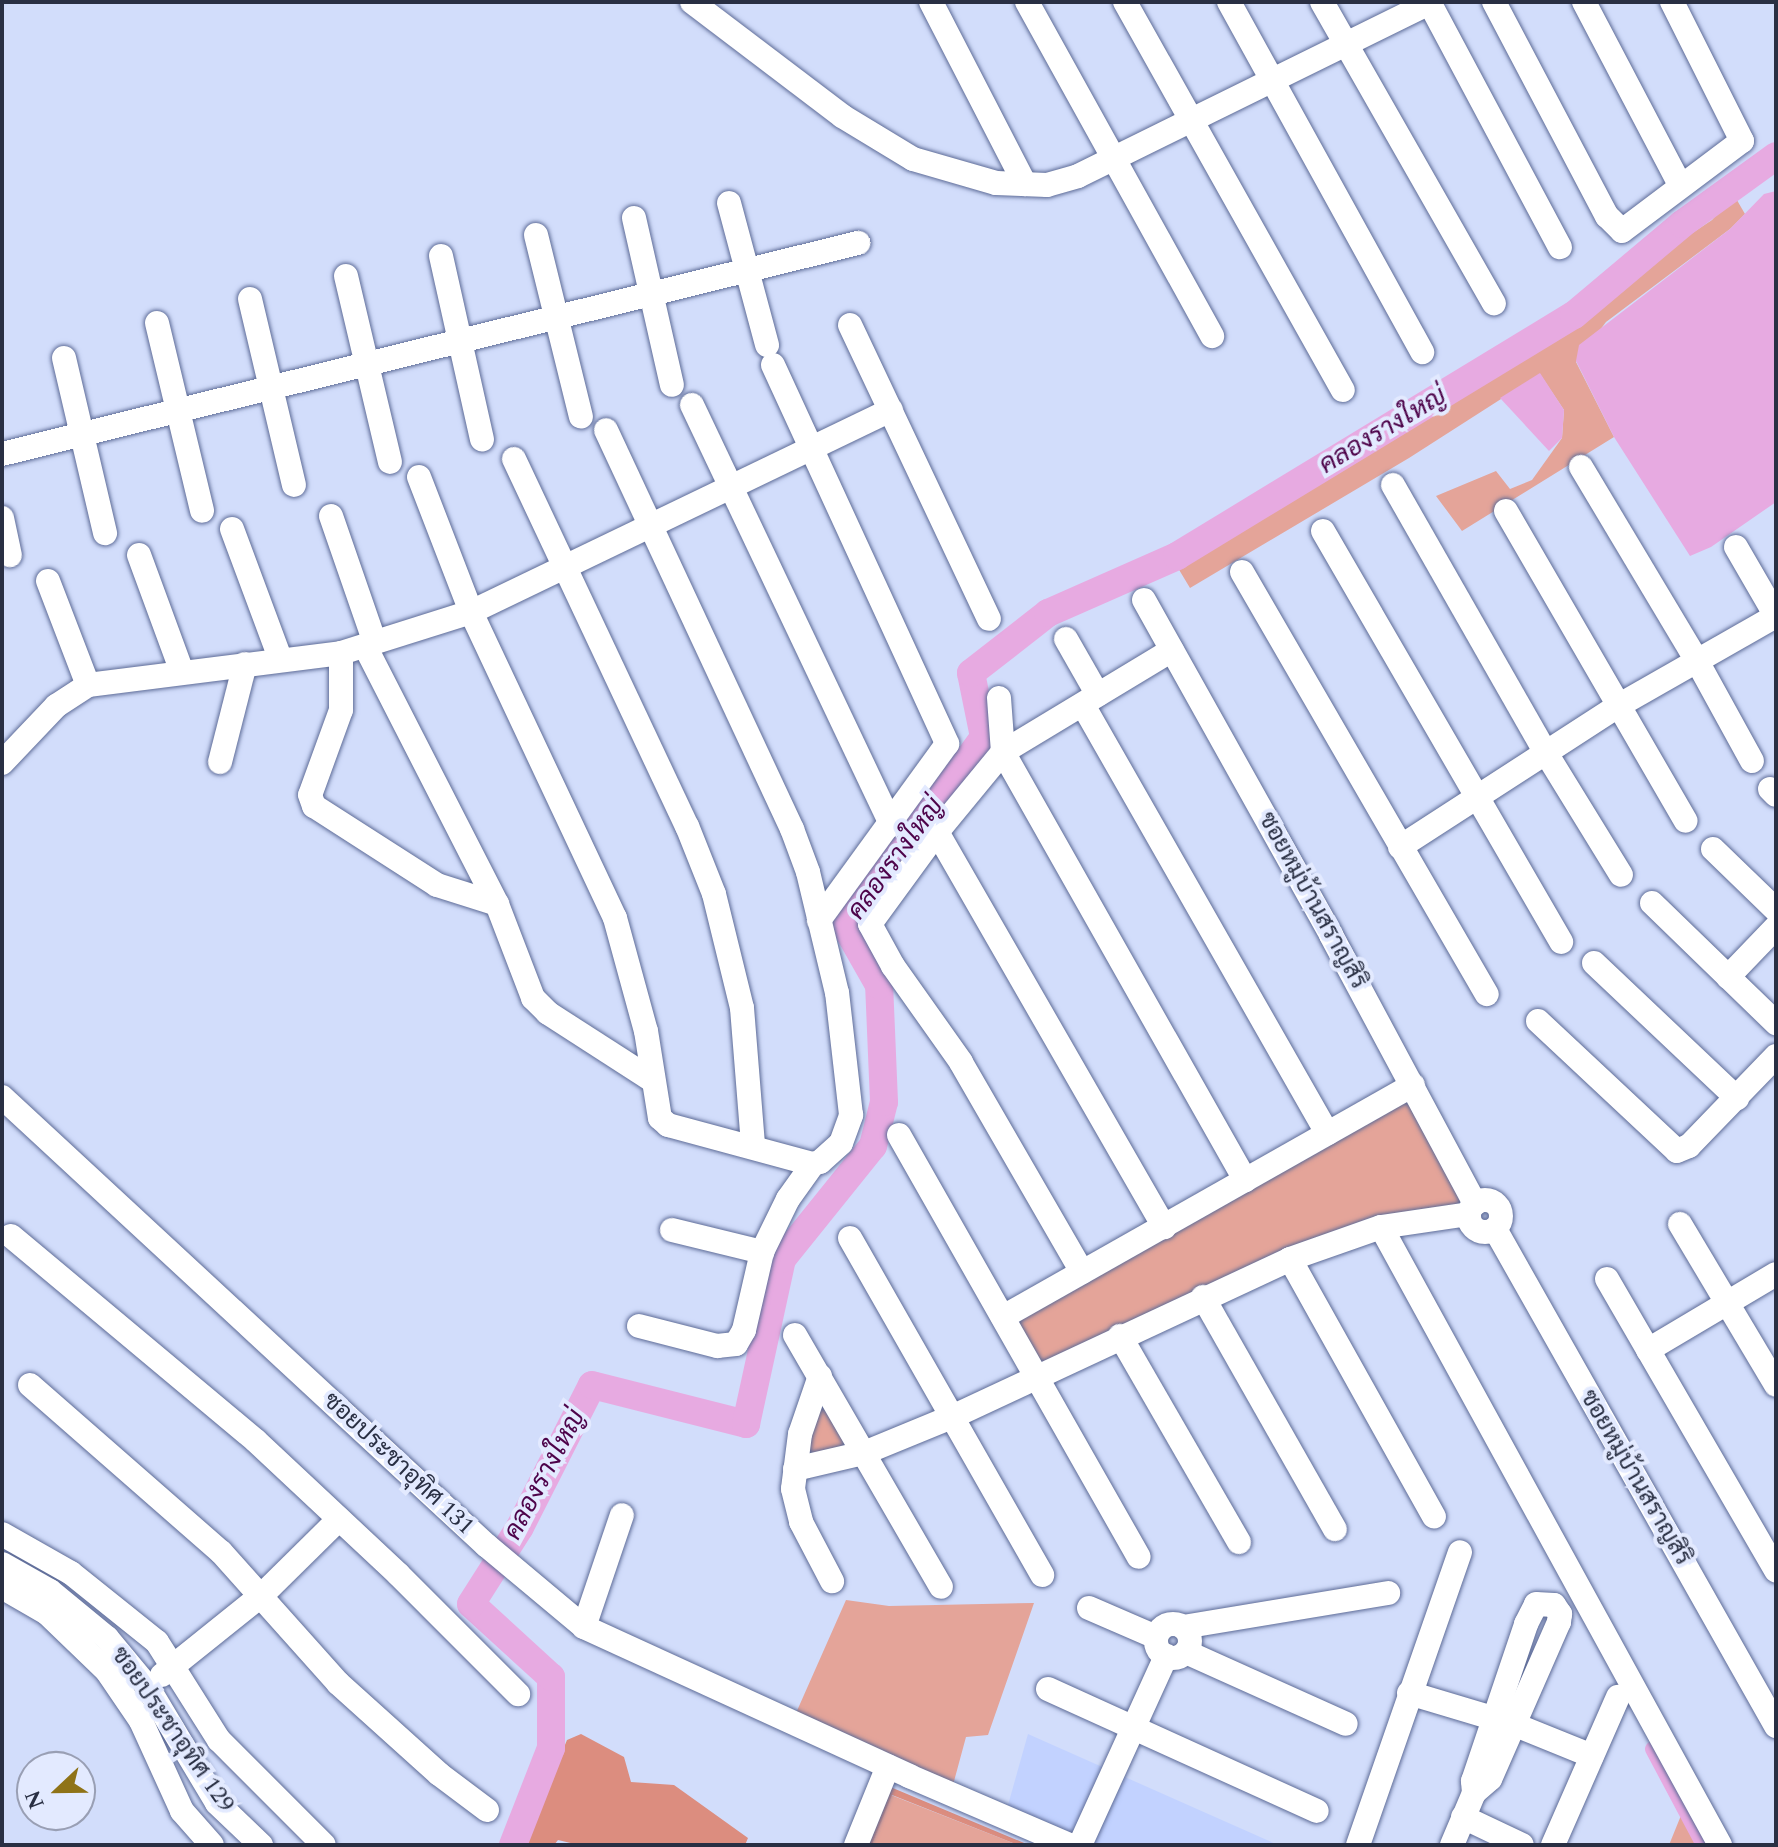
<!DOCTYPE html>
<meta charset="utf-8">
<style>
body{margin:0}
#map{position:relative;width:1778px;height:1847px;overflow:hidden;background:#d2ddfb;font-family:Spectral,Sarabun,serif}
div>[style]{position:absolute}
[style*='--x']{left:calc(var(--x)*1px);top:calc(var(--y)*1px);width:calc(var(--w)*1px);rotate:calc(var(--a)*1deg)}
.built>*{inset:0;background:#c2d2ff}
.green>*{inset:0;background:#e4a499}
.forest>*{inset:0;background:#dc8d7f}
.water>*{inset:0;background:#e7aae1}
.canal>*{height:16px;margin:-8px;padding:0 8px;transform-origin:8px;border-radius:8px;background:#e7aae1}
.river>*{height:28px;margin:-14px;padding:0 14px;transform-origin:14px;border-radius:14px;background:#e7aae1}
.roads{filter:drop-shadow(0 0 2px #5d6b97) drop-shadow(0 0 2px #5d6b97)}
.minor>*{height:24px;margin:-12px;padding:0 12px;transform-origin:12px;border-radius:12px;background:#fff}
.minor>.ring{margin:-12px;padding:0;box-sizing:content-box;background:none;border:24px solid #fff;border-radius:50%}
span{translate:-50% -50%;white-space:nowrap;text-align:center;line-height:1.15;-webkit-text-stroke:8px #e3eaff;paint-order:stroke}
.street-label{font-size:24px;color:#292f43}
.water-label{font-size:26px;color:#4d034a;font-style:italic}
.frame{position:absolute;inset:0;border:4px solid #292f43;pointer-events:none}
.north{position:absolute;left:16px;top:1751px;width:80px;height:80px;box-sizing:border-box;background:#e3eaff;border:2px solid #999fb4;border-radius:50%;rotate:248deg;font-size:22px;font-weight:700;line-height:32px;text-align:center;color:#292f43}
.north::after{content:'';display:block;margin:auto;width:28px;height:36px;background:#8f7317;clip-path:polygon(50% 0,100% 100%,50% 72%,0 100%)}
</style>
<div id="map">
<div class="built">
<div style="clip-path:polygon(1028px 1734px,1278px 1845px,1094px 1845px,1008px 1805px)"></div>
</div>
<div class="green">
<div style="clip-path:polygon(1734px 195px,1745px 214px,1730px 229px,1606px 322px,1576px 362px,1614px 437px,1462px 531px,1436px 496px,1496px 471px,1510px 489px,1532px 480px,1562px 438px,1564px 410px,1540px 374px,1409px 458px,1190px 588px,1178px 568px,1493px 378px,1601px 302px,1650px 261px,1712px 220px)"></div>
<div style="clip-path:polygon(1405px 1097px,1462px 1198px,1459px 1207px,1041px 1366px,1015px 1320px)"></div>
<div style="clip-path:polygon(826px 1401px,849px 1449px,808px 1458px,817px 1404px)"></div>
<div style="clip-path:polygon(846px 1600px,889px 1606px,1034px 1603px,988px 1735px,966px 1737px,953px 1785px,796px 1713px)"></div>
<div style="clip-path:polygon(891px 1795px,1018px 1845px,872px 1845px)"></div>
<div style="clip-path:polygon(1682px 1813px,1690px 1831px,1697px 1845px,1669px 1845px)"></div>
</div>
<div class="forest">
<div style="clip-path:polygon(581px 1734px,624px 1757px,631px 1782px,674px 1785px,748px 1838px,745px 1845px,579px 1845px,558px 1840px,554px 1845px,524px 1845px,567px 1740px)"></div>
<div style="clip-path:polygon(888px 1786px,1029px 1845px,1018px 1845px,892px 1795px,872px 1845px,860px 1845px)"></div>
</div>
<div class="water">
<div style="clip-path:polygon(1776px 191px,1776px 502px,1711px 547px,1690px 556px,1614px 437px,1576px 361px,1579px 345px,1730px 229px,1764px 194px)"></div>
<div style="clip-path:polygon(1540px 373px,1564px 410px,1562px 438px,1549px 451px,1500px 398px)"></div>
</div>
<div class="canal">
<div style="--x:1653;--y:1749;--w:109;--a:62"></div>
</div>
<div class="river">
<div style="--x:513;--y:1845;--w:104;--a:-68.6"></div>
<div style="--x:551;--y:1748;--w:71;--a:-90"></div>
<div style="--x:551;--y:1677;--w:108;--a:-137.6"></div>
<div style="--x:471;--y:1604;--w:91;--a:-57.5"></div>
<div style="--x:520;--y:1527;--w:159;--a:-63.1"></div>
<div style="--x:592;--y:1385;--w:159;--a:14.2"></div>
<div style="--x:746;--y:1424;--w:169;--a:-77.7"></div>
<div style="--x:782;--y:1259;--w:145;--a:-51.2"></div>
<div style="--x:873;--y:1146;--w:45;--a:-76"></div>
<div style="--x:884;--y:1102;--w:117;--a:-92.4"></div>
<div style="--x:879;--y:985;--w:67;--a:-119.6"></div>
<div style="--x:846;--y:927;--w:235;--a:-54"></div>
<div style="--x:984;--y:737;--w:65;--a:-101.5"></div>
<div style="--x:971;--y:673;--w:98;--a:-37.9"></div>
<div style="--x:1048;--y:613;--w:141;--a:-23.8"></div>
<div style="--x:1177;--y:556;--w:464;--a:-31.3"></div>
<div style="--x:1574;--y:315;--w:141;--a:-40.1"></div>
<div style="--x:1682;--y:224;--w:116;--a:-35.9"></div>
</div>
<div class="roads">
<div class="minor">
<div style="--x:692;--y:2;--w:188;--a:37.2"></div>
<div style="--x:842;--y:116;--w:83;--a:31.2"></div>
<div style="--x:913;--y:159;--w:86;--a:16.1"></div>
<div style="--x:996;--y:183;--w:51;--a:2.2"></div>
<div style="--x:1047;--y:185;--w:32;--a:-16"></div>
<div style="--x:1078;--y:176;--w:392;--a:-26.2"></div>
<div style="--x:931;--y:2;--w:205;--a:62.7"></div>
<div style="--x:1027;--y:2;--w:382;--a:61"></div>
<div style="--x:1125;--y:2;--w:445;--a:60.7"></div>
<div style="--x:1229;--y:2;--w:400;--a:61.1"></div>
<div style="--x:1322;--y:2;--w:347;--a:60.3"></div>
<div style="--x:1429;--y:2;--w:278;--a:61.9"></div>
<div style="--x:1494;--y:2;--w:242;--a:62.2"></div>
<div style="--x:1607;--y:216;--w:21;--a:45"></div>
<div style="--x:1622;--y:231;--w:150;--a:-36.9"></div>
<div style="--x:1742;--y:141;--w:156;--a:-116.7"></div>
<div style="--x:1584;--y:2;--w:207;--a:62.3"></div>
<div style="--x:729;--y:203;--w:147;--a:75"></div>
<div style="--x:634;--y:218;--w:171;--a:77.2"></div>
<div style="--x:536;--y:235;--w:187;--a:76.1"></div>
<div style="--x:441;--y:256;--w:188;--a:77.4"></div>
<div style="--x:346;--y:276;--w:191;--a:76.7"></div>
<div style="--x:250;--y:299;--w:191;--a:76.7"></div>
<div style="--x:157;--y:323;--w:193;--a:76.5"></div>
<div style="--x:850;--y:325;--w:325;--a:64.7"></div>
<div style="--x:64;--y:358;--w:180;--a:76.8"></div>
<div style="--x:773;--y:365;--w:417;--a:65.3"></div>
<div style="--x:947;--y:744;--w:218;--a:126"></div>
<div style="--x:692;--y:405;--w:465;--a:64.6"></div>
<div style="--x:2;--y:454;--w:882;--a:-13.85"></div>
<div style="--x:514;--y:459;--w:406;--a:64.8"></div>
<div style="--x:687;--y:826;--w:73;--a:68.3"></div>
<div style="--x:714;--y:894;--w:117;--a:76.2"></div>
<div style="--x:742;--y:1008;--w:138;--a:85.4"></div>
<div style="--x:1581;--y:467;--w:226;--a:59.1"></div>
<div style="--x:1697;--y:661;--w:114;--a:61.2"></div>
<div style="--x:419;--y:477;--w:145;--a:68.9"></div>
<div style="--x:471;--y:612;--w:338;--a:64.8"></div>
<div style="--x:615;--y:918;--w:117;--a:74.7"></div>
<div style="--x:646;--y:1031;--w:88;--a:80.9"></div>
<div style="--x:660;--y:1118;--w:11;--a:41"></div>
<div style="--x:668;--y:1125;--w:150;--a:15.1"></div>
<div style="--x:813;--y:1164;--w:7;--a:-16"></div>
<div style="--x:820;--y:1162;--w:28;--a:-42"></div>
<div style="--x:841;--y:1143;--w:30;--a:-70"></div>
<div style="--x:851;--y:1115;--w:123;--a:-96.5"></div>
<div style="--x:837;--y:993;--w:124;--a:-103.5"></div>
<div style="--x:808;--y:872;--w:46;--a:-110.4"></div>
<div style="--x:792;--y:829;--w:440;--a:-115"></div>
<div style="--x:1393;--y:485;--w:309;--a:60.3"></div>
<div style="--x:1546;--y:753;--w:143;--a:58.4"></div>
<div style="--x:1506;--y:511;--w:358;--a:59.9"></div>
<div style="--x:331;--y:516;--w:134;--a:70.9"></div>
<div style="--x:2;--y:518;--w:38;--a:78"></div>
<div style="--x:232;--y:529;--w:138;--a:69.6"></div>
<div style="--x:1323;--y:531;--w:475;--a:59.9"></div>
<div style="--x:1736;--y:547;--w:80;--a:59.9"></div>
<div style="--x:139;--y:555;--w:125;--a:69.8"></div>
<div style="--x:1242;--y:572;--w:488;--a:59.9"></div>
<div style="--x:48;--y:581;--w:111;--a:69"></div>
<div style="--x:1144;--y:600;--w:384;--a:60.8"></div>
<div style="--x:1331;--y:935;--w:305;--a:61.8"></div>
<div style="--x:1066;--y:639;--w:64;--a:60.3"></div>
<div style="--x:365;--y:646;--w:290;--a:62.9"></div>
<div style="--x:497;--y:904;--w:101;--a:69"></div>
<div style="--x:533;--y:998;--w:21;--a:45"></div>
<div style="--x:548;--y:1013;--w:124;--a:32.8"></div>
<div style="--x:341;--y:653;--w:57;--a:90"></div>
<div style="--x:341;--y:710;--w:90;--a:110"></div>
<div style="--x:310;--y:795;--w:12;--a:70"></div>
<div style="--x:314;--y:806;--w:146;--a:32.7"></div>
<div style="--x:437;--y:885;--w:63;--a:17.6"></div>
<div style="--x:999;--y:698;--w:54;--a:85.8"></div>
<div style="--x:1003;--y:752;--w:492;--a:60.5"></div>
<div style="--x:1083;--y:705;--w:493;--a:60.3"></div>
<div style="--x:220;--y:762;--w:101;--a:-75.7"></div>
<div style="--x:2;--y:763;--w:79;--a:-46.5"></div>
<div style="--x:56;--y:706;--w:38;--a:-33"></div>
<div style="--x:88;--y:685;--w:255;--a:-7.2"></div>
<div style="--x:341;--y:653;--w:136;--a:-17.5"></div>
<div style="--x:471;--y:612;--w:466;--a:-25.7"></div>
<div style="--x:1770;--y:789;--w:8;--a:45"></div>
<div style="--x:937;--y:832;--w:456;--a:60.1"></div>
<div style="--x:1400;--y:847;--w:260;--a:-32.9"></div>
<div style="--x:1618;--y:706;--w:182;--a:-29.7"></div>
<div style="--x:1713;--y:849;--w:88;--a:44.1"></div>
<div style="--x:1652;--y:903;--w:173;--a:44.1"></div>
<div style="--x:1594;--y:963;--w:197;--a:43.4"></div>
<div style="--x:1728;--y:977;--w:69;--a:-46.2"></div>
<div style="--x:1538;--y:1021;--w:190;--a:43.1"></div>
<div style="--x:1677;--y:1151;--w:13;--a:-23"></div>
<div style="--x:1689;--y:1146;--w:125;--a:-46"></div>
<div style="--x:2;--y:1097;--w:660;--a:42.79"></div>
<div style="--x:486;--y:1545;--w:128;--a:39.9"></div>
<div style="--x:584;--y:1627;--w:358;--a:24.6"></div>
<div style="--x:909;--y:1776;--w:174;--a:23.3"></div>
<div style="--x:899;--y:1135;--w:485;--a:60.4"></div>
<div class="ring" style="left:1469px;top:1200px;width:8px;height:8px"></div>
<div style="--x:1680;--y:1224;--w:187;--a:59.2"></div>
<div style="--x:1381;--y:1227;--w:705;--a:61.25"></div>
<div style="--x:1495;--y:1229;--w:571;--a:60.52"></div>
<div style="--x:672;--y:1230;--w:93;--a:13.7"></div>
<div style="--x:11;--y:1236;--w:319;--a:39.9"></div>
<div style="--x:256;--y:1441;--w:195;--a:43.1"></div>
<div style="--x:398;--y:1574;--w:170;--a:45"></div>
<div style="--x:850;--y:1238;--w:388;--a:60.3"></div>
<div style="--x:1290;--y:1259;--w:295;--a:60.8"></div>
<div style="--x:1082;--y:1272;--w:242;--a:-120"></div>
<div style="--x:961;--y:1062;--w:118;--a:-125.3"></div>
<div style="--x:893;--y:966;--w:48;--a:-118.7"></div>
<div style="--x:870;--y:924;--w:114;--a:-53.9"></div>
<div style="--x:937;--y:832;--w:104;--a:-50.5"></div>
<div style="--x:1003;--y:752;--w:197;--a:-31.1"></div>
<div style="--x:1607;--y:1279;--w:337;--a:59.9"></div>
<div style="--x:1203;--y:1297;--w:267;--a:60.4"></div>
<div style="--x:1003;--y:1317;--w:471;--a:-29.5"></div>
<div style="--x:639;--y:1326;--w:81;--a:14.4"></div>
<div style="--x:717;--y:1346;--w:19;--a:-6"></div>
<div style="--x:736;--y:1344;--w:16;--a:-60"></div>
<div style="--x:744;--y:1330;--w:80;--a:-77"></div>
<div style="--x:762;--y:1252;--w:59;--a:-63.9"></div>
<div style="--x:788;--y:1199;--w:43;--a:-54.5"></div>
<div style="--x:795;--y:1335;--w:291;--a:59.9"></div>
<div style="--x:1120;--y:1336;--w:238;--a:60"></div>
<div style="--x:1648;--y:1350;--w:149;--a:-30.7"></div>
<div style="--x:820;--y:1376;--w:61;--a:109"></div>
<div style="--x:800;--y:1434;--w:55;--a:97.3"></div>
<div style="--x:793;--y:1489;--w:34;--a:76"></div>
<div style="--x:801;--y:1522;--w:67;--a:62.3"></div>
<div style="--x:30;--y:1385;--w:254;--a:41.2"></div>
<div style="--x:221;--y:1552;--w:176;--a:48.2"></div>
<div style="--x:338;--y:1683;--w:136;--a:42"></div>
<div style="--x:439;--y:1774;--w:60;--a:36.9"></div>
<div style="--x:795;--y:1469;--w:71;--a:-13.1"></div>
<div style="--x:864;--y:1453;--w:97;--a:-22.3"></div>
<div style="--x:954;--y:1416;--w:371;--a:-25"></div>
<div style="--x:1290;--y:1259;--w:96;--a:-19.4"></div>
<div style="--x:1381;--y:1227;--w:89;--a:-8.4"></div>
<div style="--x:2;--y:1534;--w:79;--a:29.5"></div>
<div style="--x:71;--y:1573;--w:110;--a:38.7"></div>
<div style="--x:157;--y:1642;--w:116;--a:57.7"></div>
<div style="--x:219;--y:1740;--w:148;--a:45"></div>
<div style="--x:2;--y:1564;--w:55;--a:29.4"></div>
<div style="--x:50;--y:1591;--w:74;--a:39.5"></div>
<div style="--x:107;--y:1638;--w:62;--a:50.2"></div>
<div style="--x:147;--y:1686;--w:136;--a:59.1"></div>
<div style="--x:217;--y:1803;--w:61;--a:43.7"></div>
<div style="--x:2;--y:1587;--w:52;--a:30"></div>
<div style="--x:47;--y:1613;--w:83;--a:44"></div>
<div style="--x:107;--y:1671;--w:60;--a:55.8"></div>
<div style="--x:141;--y:1721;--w:99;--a:65.5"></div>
<div style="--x:182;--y:1811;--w:45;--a:48.6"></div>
<div style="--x:1089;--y:1608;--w:73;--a:23.4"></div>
<div class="ring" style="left:1156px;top:1624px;width:10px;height:10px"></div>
<div style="--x:584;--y:1627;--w:118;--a:-71.3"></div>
<div style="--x:1183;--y:1627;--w:208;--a:-9.4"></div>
<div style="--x:1186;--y:1652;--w:175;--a:24.2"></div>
<div style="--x:162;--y:1675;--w:128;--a:-38.7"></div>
<div style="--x:262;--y:1595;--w:108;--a:-44.6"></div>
<div style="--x:1048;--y:1689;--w:295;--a:24.4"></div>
<div style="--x:1409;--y:1693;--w:109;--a:16.6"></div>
<div style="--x:1513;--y:1724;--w:85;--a:22.1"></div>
<div style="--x:1463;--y:1817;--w:65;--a:25.4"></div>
<div style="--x:856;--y:1845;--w:85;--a:-67.9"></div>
<div style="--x:1080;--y:1845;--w:208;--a:-65.5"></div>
<div style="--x:1358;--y:1845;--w:310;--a:-70.8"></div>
<div style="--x:1452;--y:1845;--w:56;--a:-67.1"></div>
<div style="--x:1474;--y:1793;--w:12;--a:-95"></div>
<div style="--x:1473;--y:1781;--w:166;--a:-71.3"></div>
<div style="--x:1526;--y:1624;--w:22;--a:-63"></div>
<div style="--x:1536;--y:1604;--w:18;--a:3"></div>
<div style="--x:1554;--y:1605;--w:11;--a:56"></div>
<div style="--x:1560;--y:1614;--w:8;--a:97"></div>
<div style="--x:1559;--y:1622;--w:171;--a:113.7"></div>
<div style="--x:1490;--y:1779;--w:21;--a:139"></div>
<div style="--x:1553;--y:1845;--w:162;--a:-66.3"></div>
</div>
</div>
<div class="street-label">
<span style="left:1312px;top:901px;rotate:61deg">ซอยหมู่บ้านสราญสิริ</span>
<span style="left:398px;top:1464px;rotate:43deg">ซอยประชาอุทิศ 131</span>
<span style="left:1635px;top:1478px;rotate:60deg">ซอยหมู่บ้านสราญสิริ</span>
<span style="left:172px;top:1730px;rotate:55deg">ซอยประชาอุทิศ 129</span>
</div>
<div class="water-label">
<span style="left:1383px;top:431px;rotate:-31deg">คลองรางใหญ่</span>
<span style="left:896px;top:859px;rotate:-54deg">คลองรางใหญ่</span>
<span style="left:545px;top:1475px;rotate:-62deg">คลองรางใหญ่</span>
</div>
<div class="frame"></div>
<div class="north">N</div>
</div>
